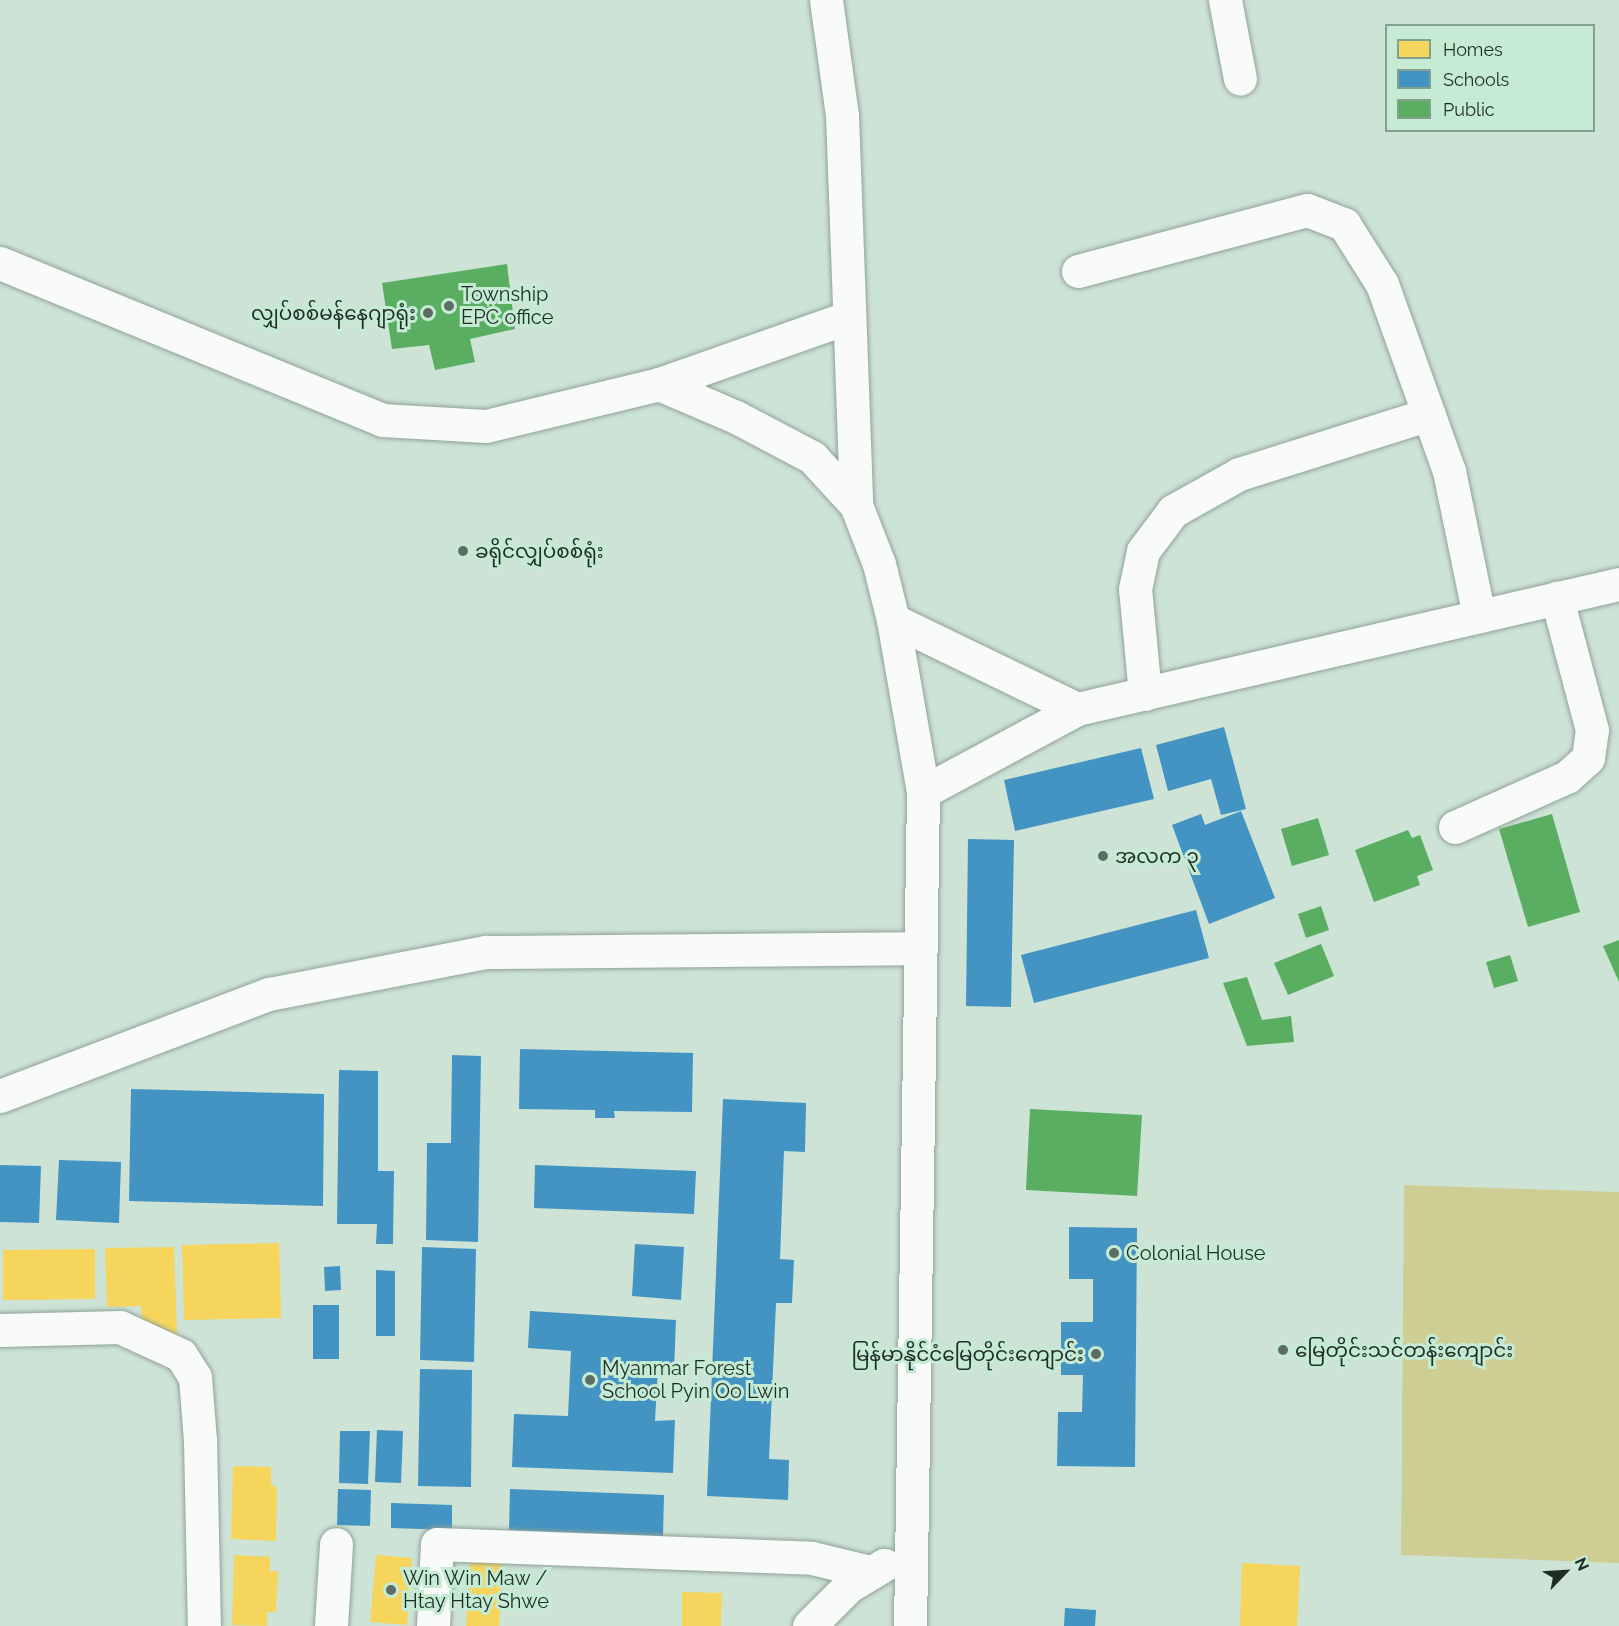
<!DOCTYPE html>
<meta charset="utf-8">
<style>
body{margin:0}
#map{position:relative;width:1619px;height:1626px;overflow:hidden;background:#cde3d6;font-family:Raleway,"Noto Sans Myanmar",sans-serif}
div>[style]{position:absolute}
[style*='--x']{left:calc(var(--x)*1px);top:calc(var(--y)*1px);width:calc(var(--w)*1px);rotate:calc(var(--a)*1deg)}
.green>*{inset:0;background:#cece94}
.homes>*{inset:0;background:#f6d55c}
.schools>*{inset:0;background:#4393c3}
.public>*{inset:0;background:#5aae61}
.roads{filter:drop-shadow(0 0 2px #91a298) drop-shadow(0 0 2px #91a298)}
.minor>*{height:33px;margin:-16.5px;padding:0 16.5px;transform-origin:16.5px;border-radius:16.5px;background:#f8fbf9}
.dots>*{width:16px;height:16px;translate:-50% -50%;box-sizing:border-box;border:3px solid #c5ebd4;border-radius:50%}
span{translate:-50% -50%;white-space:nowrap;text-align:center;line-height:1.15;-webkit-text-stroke:6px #c5ebd4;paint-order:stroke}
.poi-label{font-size:20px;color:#1f2e25}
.left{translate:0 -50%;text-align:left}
.right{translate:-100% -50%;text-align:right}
.legend{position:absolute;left:1385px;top:24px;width:210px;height:108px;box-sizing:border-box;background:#c5ebd4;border:2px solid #839f8e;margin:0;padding:8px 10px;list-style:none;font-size:18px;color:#1f2e25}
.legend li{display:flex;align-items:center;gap:12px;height:30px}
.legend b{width:30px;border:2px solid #839f8e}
.north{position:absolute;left:1535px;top:1542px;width:60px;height:60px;-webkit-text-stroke:4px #c5ebd4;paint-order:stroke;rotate:65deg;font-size:16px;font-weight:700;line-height:24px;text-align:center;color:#1f2e25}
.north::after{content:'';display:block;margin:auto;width:21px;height:27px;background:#1f2e25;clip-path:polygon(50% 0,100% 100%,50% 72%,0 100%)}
</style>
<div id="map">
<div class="green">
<div style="clip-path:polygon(1404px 1185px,1619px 1192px,1619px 1563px,1401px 1555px)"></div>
</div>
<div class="homes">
<div style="clip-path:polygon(279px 1243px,281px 1318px,184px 1320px,182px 1245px)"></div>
<div style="clip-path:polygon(174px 1247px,177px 1335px,143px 1336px,141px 1306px,107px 1307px,105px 1248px)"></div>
<div style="clip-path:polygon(95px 1249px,95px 1299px,3px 1300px,3px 1250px)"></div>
<div style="clip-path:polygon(233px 1466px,271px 1467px,271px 1484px,277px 1488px,276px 1541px,231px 1539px)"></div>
<div style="clip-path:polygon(234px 1555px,270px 1557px,270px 1571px,278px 1571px,276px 1612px,267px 1612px,267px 1626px,232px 1625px)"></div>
<div style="clip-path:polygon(376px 1555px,412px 1558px,407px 1625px,370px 1622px)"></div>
<div style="clip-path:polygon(470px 1559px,503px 1561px,499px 1626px,466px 1626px)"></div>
<div style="clip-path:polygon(1242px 1563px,1300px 1566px,1297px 1626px,1240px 1626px)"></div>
<div style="clip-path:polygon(682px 1592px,722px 1593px,721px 1626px,682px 1626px)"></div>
</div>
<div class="schools">
<div style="clip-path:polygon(1224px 727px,1246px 809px,1221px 815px,1211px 779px,1168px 791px,1156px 745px)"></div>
<div style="clip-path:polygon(1141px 748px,1154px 799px,1015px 831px,1004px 780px)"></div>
<div style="clip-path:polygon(1241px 811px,1275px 898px,1209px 924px,1172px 825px,1201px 814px,1205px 825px)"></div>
<div style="clip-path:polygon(968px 839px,1014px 840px,1011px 1007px,966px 1006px)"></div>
<div style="clip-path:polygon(1196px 910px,1209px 958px,1034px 1003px,1021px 955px)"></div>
<div style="clip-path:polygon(520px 1049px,693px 1053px,692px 1112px,614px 1111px,615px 1118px,595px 1118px,595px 1110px,519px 1109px)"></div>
<div style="clip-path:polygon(452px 1055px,481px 1056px,478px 1242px,426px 1240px,427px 1143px,451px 1143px)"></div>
<div style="clip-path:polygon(339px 1070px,378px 1071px,378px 1171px,394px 1171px,393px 1244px,376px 1244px,377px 1224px,337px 1224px)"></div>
<div style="clip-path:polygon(131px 1089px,324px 1094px,323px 1206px,129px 1201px)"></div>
<div style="clip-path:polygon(723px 1099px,806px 1103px,805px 1152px,784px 1151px,780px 1259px,794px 1260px,792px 1303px,776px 1303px,769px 1459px,789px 1460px,788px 1500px,707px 1496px)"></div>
<div style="clip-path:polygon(59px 1160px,121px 1162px,119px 1223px,56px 1220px)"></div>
<div style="clip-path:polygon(0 1165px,41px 1166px,39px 1223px,0 1222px)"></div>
<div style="clip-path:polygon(535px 1165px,696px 1171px,694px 1214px,534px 1208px)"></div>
<div style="clip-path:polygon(1069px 1227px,1137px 1228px,1135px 1467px,1057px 1466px,1058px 1412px,1082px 1412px,1083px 1375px,1061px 1375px,1061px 1322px,1093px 1322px,1093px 1279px,1069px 1279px)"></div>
<div style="clip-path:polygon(635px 1244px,684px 1247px,681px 1300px,632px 1296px)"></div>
<div style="clip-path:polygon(422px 1247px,476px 1249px,474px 1362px,420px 1360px)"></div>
<div style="clip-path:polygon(340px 1266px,341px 1290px,325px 1291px,324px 1267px)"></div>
<div style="clip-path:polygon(376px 1270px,395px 1271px,395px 1336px,376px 1336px)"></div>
<div style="clip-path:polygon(313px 1305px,339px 1305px,339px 1359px,313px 1359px)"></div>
<div style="clip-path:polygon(530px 1311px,676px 1320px,674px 1370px,658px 1368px,655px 1421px,675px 1420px,673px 1473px,512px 1467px,514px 1414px,568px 1416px,571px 1351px,528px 1348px)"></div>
<div style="clip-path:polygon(420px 1369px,472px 1370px,471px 1487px,418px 1486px)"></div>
<div style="clip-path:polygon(377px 1430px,403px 1431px,401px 1483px,375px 1482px)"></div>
<div style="clip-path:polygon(340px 1431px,370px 1431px,368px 1484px,339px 1483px)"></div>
<div style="clip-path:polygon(338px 1489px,371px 1490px,370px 1526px,337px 1525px)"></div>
<div style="clip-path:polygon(510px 1489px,664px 1495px,663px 1536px,509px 1530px)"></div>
<div style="clip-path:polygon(391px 1503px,452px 1505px,452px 1530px,391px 1528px)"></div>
<div style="clip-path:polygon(1065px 1608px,1096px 1610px,1095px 1626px,1064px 1626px)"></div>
</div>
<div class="public">
<div style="clip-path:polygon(507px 264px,515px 329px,470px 339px,475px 362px,435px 370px,429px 345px,392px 349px,382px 283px)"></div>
<div style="clip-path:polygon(1552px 814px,1580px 912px,1528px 927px,1499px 829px)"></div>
<div style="clip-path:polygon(1318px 818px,1329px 855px,1292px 866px,1281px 829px)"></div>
<div style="clip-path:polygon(1408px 830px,1412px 838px,1420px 835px,1433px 870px,1417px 876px,1420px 885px,1374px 902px,1355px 850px)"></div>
<div style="clip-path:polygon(1321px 906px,1329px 930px,1306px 938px,1298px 914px)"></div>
<div style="clip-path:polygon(1619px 940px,1619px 982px,1603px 946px)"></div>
<div style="clip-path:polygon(1321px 944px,1334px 976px,1288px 995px,1274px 963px)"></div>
<div style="clip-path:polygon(1510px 955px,1518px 981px,1494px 988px,1486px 962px)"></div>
<div style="clip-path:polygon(1247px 977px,1262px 1020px,1291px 1016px,1294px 1042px,1247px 1046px,1223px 983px)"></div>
<div style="clip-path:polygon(1030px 1109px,1142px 1115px,1137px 1196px,1026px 1190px)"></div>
</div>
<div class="roads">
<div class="minor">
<div style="--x:826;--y:0;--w:116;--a:82.1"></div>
<div style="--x:842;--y:115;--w:390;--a:87.9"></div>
<div style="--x:856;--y:505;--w:63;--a:68.7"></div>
<div style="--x:879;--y:564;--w:58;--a:76"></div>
<div style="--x:893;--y:620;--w:175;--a:80.1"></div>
<div style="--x:923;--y:792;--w:834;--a:90.89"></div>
<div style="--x:1225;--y:0;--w:80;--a:79.2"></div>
<div style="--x:0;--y:263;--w:413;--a:22.3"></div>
<div style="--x:382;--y:420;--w:104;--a:3.3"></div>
<div style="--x:486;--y:426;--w:178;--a:-13.6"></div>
<div style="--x:659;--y:384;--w:84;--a:23.2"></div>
<div style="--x:736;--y:417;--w:86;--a:27.8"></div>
<div style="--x:812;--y:457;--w:65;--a:47.5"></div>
<div style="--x:1078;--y:271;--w:237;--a:-14.9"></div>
<div style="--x:1307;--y:210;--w:40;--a:21"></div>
<div style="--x:1344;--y:224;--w:71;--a:57.7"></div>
<div style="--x:1382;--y:284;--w:199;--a:70.3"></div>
<div style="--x:1449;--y:471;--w:148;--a:78.3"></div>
<div style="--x:659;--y:384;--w:201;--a:-19.4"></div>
<div style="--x:893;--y:620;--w:204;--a:25.8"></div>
<div style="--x:1077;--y:709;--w:556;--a:-12.99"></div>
<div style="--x:1145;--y:694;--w:105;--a:-95.4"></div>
<div style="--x:1135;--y:589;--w:39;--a:-78"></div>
<div style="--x:1143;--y:551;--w:50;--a:-53.1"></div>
<div style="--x:1173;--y:511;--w:76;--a:-29.3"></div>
<div style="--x:1239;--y:474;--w:199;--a:-17.5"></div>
<div style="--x:923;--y:792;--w:175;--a:-28.3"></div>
<div style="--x:1455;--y:827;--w:123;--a:-24.1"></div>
<div style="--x:1567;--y:777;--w:28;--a:-42"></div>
<div style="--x:1588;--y:758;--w:28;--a:-82"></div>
<div style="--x:1592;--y:730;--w:137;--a:-104.9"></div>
<div style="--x:0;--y:1096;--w:288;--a:-20.8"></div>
<div style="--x:269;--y:994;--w:221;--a:-11"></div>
<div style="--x:486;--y:952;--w:435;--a:-0.5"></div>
<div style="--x:0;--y:1330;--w:120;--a:-1.4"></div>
<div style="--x:120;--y:1327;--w:67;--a:24.7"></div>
<div style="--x:181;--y:1355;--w:26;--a:58"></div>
<div style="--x:195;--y:1377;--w:63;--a:85.5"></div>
<div style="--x:200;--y:1440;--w:186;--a:88.8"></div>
<div style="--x:331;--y:1626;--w:82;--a:-86.5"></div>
<div style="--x:433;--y:1626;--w:82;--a:-87.2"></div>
<div style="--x:437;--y:1544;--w:375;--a:2.1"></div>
<div style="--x:812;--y:1558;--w:60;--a:13.6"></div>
<div style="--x:809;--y:1626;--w:57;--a:-45"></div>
<div style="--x:849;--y:1586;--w:41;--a:-31"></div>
</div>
</div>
<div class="dots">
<div style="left:449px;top:306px;background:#5c6d63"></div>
<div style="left:428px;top:313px;background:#5c6d63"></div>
<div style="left:463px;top:551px;background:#5c6d63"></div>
<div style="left:1103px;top:856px;background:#5c6d63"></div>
<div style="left:1114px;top:1253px;background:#5c6d63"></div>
<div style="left:1283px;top:1350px;background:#5c6d63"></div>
<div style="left:1096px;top:1354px;background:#5c6d63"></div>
<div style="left:590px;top:1380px;background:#5c6d63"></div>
<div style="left:391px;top:1590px;background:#5c6d63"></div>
</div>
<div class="poi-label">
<span class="left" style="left:461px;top:306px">Township<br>EPC office</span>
<span class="right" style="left:416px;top:313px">လျှပ်စစ်မန်နေဂျာရုံး</span>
<span class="left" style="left:475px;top:551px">ခရိုင်လျှပ်စစ်ရုံး</span>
<span class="left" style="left:1115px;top:856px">အလက ၃</span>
<span class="left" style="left:1126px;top:1253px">Colonial House</span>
<span class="left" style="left:1295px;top:1350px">မြေတိုင်းသင်တန်းကျောင်း</span>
<span class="right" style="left:1084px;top:1354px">မြန်မာနိုင်ငံမြေတိုင်းကျောင်း</span>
<span class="left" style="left:602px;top:1380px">Myanmar Forest<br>School Pyin Oo Lwin</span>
<span class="left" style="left:403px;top:1590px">Win Win Maw /<br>Htay Htay Shwe</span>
</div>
<ul class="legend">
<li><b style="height:16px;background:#f6d55c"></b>Homes</li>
<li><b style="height:16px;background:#4393c3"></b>Schools</li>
<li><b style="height:16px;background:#5aae61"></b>Public</li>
</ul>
<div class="north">N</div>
</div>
